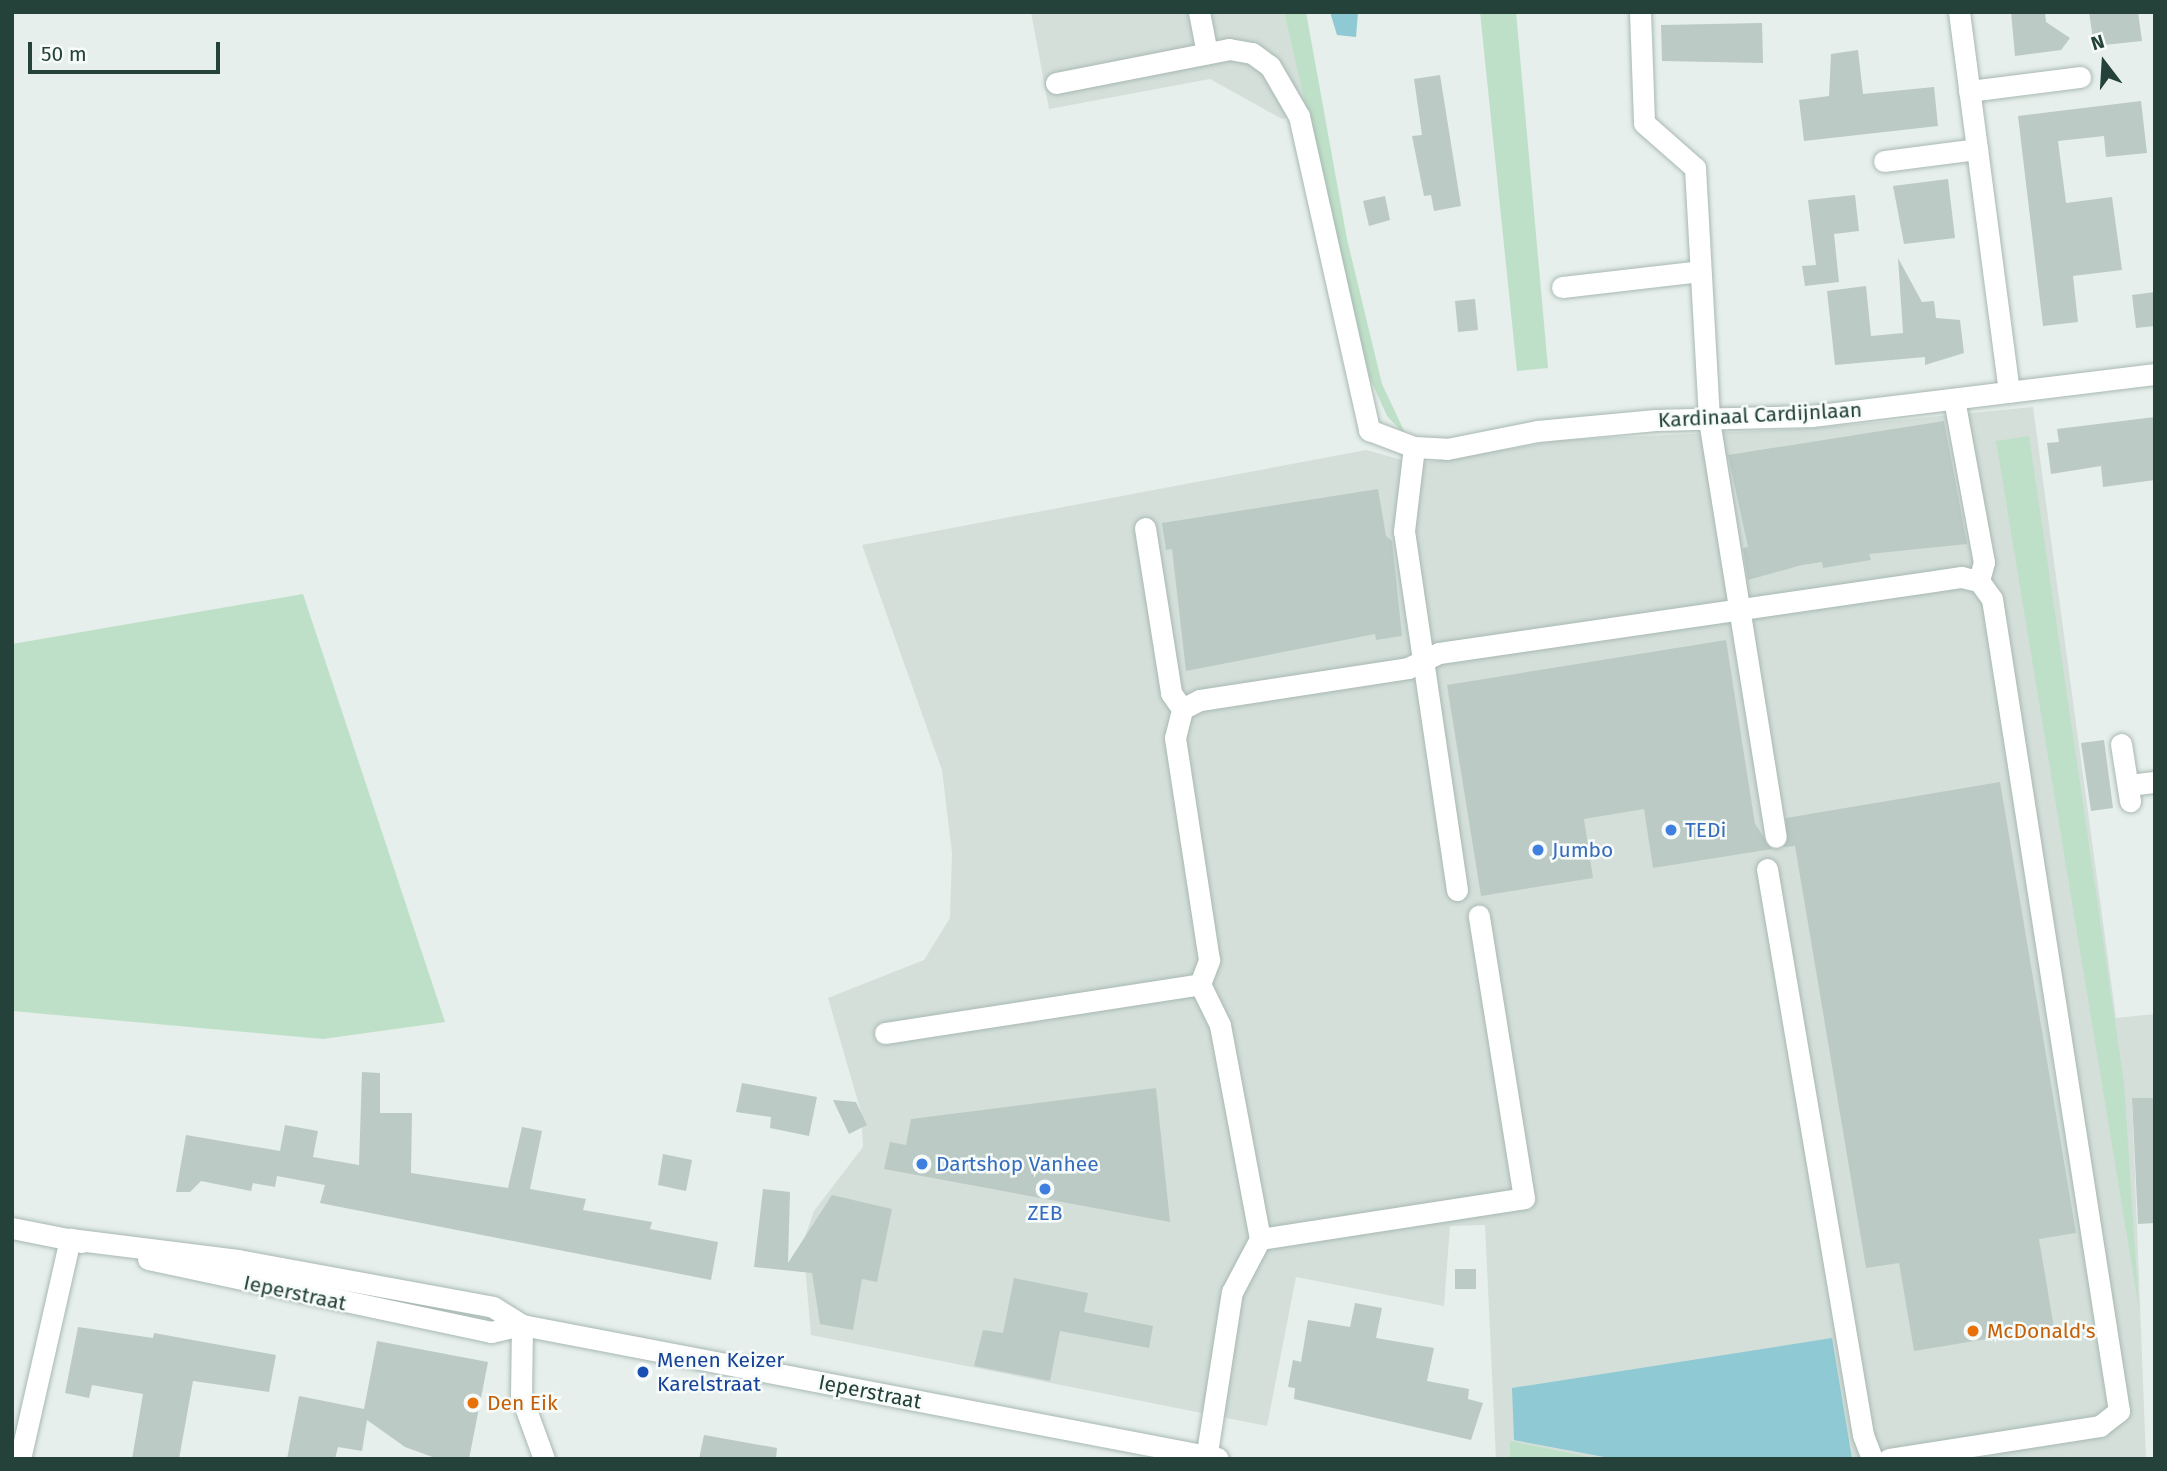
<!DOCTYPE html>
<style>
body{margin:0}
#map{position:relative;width:2167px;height:1471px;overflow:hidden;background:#e6efeb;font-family:"Fira Sans",sans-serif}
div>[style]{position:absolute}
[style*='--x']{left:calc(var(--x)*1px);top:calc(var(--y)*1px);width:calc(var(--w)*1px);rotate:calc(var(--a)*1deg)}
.built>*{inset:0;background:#d4dfda}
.green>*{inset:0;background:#bfe0c8}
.water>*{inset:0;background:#8ec9d4}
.building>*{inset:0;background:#bbcac4}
.roads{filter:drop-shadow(0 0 2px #a8b8b2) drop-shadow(0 0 2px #a8b8b2)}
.minor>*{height:21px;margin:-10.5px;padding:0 10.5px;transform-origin:10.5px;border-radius:10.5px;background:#fff}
.dots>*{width:19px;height:19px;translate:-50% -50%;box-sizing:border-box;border:4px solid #f7fbf9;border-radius:50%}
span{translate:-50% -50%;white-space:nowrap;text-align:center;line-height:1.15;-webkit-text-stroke:5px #f7fbf9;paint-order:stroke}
.street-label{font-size:21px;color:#24423a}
.shop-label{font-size:21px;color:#366cbe}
.left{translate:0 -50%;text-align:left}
.food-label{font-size:21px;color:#c56008}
.transit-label{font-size:21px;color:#164399}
.frame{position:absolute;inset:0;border:14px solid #24423a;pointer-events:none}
.north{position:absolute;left:2069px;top:28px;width:70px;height:70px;-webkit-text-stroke:5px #f7fbf9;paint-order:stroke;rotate:343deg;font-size:19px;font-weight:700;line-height:28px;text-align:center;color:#24423a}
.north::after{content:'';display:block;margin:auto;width:24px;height:32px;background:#24423a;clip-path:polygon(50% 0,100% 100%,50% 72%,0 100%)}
.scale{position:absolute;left:28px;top:42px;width:192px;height:32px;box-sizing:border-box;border:4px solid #24423a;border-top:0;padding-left:9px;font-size:21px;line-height:24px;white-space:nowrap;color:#24423a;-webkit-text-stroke:5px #f7fbf9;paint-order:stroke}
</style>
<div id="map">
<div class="built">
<div style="clip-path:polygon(1031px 12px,1284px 12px,1309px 113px,1282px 119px,1210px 79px,1049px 109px)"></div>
<div style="clip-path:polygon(2033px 407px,2116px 1018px,2155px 1014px,2155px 1098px,2132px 1099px,2146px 1459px,1496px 1459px,1485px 1225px,1450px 1226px,1444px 1306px,1296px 1277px,1267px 1426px,811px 1335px,803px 1242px,814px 1211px,863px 1147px,861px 1112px,828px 998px,924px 960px,950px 918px,952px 853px,942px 770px,862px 545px,1366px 450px,1417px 464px,1562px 440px,1816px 428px)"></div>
</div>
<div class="green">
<div style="clip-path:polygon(1284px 12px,1306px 12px,1347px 239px,1382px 384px,1407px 437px,1387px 416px,1369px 376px)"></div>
<div style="clip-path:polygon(1480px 12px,1516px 12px,1548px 368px,1517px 371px)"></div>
<div style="clip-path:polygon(2029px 436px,2124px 1083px,2139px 1309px,1996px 441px)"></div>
<div style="clip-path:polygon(303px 594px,445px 1022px,323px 1039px,12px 1011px,12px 644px)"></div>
<div style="clip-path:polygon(1510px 1441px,1599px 1459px,1510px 1459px)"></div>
</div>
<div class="water">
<div style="clip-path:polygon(1330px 12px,1358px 12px,1356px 37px,1337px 35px)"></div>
<div style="clip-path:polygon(1832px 1338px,1852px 1459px,1615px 1459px,1514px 1440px,1512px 1388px)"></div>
</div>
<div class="building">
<div style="clip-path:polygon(2011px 12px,2045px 12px,2046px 22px,2070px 38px,2061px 50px,2015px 56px)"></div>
<div style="clip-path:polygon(2089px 12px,2138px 12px,2142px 41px,2094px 46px)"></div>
<div style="clip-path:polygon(1762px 23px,1763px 63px,1662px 61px,1661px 25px)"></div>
<div style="clip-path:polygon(1858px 50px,1863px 94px,1934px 87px,1938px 126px,1804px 141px,1799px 100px,1829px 96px,1831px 54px)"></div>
<div style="clip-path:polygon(1440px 75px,1461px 206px,1434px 211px,1431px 195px,1424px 196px,1412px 136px,1422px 135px,1414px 79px)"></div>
<div style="clip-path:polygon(2141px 101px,2147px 153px,2106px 157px,2104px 136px,2058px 141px,2066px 203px,2112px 197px,2122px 270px,2073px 276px,2078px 322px,2043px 326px,2018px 116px)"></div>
<div style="clip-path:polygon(1948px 179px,1955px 238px,1904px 244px,1893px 186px)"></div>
<div style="clip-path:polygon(1855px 195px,1859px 231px,1834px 234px,1839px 282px,1805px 286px,1802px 266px,1816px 265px,1808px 200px)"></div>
<div style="clip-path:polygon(1385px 196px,1390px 220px,1369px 226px,1363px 201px)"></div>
<div style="clip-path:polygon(1898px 258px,1922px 302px,1934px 301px,1936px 318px,1960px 320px,1964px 353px,1925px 365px,1925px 357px,1835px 365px,1827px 291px,1866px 286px,1871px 336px,1903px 333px)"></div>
<div style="clip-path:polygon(2155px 292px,2155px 326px,2136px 328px,2132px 295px)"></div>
<div style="clip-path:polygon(1475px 299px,1478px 330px,1458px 332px,1455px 301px)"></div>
<div style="clip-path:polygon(2155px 417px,2155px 480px,2103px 487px,2101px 466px,2051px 474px,2047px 443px,2059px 442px,2057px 429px)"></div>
<div style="clip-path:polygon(1944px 421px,1967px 544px,1869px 554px,1871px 560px,1823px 568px,1822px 562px,1802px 565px,1748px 580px,1743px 548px,1748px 547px,1728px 455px)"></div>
<div style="clip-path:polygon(1378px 489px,1386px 536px,1392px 541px,1402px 636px,1376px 640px,1375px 634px,1186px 671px,1172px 549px,1166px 550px,1162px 523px)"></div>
<div style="clip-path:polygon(1726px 640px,1755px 824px,1772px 849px,1653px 868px,1644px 809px,1584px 819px,1593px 878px,1481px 896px,1447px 685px)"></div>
<div style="clip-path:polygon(2104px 740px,2113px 808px,2091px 811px,2081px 743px)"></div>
<div style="clip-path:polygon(2000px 782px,2076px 1233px,2039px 1239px,2054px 1328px,1914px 1351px,1899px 1263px,1866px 1268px,1795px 846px,1784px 847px,1786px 818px)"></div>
<div style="clip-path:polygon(362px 1072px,380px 1073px,380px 1113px,412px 1113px,411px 1173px,508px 1188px,522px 1127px,542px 1131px,530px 1189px,586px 1199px,583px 1210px,652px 1222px,650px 1229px,718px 1242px,711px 1280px,320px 1203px,325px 1185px,277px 1176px,275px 1187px,253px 1183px,251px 1191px,201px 1181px,190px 1192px,176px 1192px,186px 1135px,280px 1151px,285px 1125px,318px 1131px,313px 1157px,359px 1165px)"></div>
<div style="clip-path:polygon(742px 1083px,817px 1097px,809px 1136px,770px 1128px,771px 1117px,736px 1112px)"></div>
<div style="clip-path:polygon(1156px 1088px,1170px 1222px,884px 1169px,890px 1142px,906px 1145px,911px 1119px)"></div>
<div style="clip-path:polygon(2132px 1098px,2155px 1098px,2155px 1223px,2138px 1224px)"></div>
<div style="clip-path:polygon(833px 1100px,856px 1102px,867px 1125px,849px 1134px)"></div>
<div style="clip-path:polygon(663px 1154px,692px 1160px,686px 1191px,658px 1185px)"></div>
<div style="clip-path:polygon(763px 1189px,790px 1192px,788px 1263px,832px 1195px,892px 1209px,877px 1282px,862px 1279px,853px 1330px,820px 1324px,812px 1273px,754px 1267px)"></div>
<div style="clip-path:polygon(1455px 1269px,1476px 1269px,1476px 1289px,1455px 1289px)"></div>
<div style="clip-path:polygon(1014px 1278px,1088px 1293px,1084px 1312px,1153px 1326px,1149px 1348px,1060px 1331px,1050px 1381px,974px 1366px,983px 1330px,1003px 1333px)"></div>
<div style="clip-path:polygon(1355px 1303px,1382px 1308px,1376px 1338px,1434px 1348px,1427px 1381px,1469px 1389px,1468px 1399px,1483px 1403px,1471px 1440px,1294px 1399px,1295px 1388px,1288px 1387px,1293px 1360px,1301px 1362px,1308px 1320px,1350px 1327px)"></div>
<div style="clip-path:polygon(78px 1327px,153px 1338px,154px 1333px,276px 1355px,269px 1392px,193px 1381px,179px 1459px,132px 1459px,143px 1394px,92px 1385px,89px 1398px,65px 1393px)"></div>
<div style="clip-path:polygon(377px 1341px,488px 1362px,469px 1459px,438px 1459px,405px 1447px,367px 1420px,362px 1451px,338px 1447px,335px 1459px,287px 1459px,299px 1396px,364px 1409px)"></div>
<div style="clip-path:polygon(704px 1435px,777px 1448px,776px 1459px,699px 1459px)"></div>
</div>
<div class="roads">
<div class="minor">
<div style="--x:1199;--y:12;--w:42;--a:79"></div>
<div style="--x:1640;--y:12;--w:111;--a:87.9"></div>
<div style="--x:1644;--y:123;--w:68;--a:41.4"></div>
<div style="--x:1695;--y:168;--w:252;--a:86.8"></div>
<div style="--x:1709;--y:420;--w:422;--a:80.9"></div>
<div style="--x:1959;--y:12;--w:383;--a:82.5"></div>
<div style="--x:1056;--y:83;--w:176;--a:-11.1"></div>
<div style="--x:1229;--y:49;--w:23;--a:10"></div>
<div style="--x:1252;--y:53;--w:22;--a:36"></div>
<div style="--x:1270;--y:66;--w:58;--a:59.9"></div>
<div style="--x:1299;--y:116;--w:322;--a:77.4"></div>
<div style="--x:1369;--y:430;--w:48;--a:20.7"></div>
<div style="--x:1414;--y:447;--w:33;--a:3"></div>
<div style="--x:1447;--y:449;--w:92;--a:-11.3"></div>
<div style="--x:1537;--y:431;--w:119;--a:-5.3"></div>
<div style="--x:1655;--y:420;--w:157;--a:-1.5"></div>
<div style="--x:1812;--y:416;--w:346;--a:-7"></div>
<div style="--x:1969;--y:91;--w:112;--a:-7.2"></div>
<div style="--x:1884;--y:161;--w:94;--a:-7.4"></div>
<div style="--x:1562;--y:287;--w:139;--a:-6.6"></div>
<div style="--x:1954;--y:399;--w:166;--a:79.6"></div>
<div style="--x:1984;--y:562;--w:20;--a:105"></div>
<div style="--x:1414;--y:447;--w:85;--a:96.8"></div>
<div style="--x:1404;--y:531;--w:363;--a:81.6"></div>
<div style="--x:1145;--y:528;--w:167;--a:81"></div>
<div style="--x:1171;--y:693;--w:19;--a:55"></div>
<div style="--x:2121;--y:744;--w:58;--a:81"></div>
<div style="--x:2129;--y:785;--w:26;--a:-7"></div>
<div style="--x:1767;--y:869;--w:574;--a:80.37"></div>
<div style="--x:1863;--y:1435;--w:26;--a:69"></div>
<div style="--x:885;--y:1033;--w:319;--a:-8.8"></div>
<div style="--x:12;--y:1228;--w:71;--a:11.3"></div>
<div style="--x:70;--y:1239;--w:169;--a:7.1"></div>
<div style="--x:238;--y:1260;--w:259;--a:10.4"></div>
<div style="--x:493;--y:1307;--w:34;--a:32"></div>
<div style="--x:522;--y:1325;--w:708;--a:10.83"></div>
<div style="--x:1260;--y:1239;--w:267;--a:-8.8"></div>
<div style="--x:1524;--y:1198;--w:286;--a:-99.1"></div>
<div style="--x:148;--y:1259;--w:351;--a:12"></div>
<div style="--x:491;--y:1332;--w:32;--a:-13"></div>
<div style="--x:522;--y:1325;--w:71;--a:90.8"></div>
<div style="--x:521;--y:1396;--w:67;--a:69.9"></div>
<div style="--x:20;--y:1459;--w:226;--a:-77.2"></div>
<div style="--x:1206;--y:1459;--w:169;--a:-81.2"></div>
<div style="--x:1232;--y:1292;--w:60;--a:-62.2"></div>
<div style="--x:1260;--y:1239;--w:218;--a:-100.6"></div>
<div style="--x:1220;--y:1025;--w:46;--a:-116"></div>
<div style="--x:1200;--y:984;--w:26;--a:-69"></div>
<div style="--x:1209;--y:960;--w:225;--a:-98.7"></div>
<div style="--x:1175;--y:738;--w:30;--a:-76"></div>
<div style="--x:1182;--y:709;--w:20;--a:-27"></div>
<div style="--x:1200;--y:700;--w:210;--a:-8.7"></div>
<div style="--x:1408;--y:668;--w:34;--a:-26"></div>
<div style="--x:1439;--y:653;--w:528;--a:-8.28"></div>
<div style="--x:1961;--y:577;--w:18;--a:13"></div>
<div style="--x:1979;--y:581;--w:22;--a:54"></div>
<div style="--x:1992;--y:599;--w:822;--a:81.11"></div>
<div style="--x:2119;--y:1411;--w:24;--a:142"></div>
<div style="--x:2100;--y:1426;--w:214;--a:171.1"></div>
</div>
</div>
<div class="dots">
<div style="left:1671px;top:830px;background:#3f7fe0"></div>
<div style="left:1538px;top:850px;background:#3f7fe0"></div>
<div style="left:922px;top:1164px;background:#3f7fe0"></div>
<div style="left:1045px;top:1189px;background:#3f7fe0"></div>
<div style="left:1973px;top:1331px;background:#e8710a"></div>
<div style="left:643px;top:1372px;background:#1a4fb4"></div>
<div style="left:473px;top:1403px;background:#e8710a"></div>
</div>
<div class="street-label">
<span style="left:1760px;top:415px;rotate:-3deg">Kardinaal Cardijnlaan</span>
<span style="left:295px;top:1293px;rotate:12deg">Ieperstraat</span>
<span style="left:870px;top:1392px;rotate:11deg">Ieperstraat</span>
</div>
<div class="shop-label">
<span class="left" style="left:1685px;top:830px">TEDi</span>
<span class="left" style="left:1552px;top:850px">Jumbo</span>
<span class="left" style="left:936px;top:1164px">Dartshop Vanhee</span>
<span style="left:1045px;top:1213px">ZEB</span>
</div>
<div class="food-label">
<span class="left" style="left:1987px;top:1331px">McDonald's</span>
<span class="left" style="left:487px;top:1403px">Den Eik</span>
</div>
<div class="transit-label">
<span class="left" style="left:657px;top:1372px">Menen Keizer<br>Karelstraat</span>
</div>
<div class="frame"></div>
<div class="north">N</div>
<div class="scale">50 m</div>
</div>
